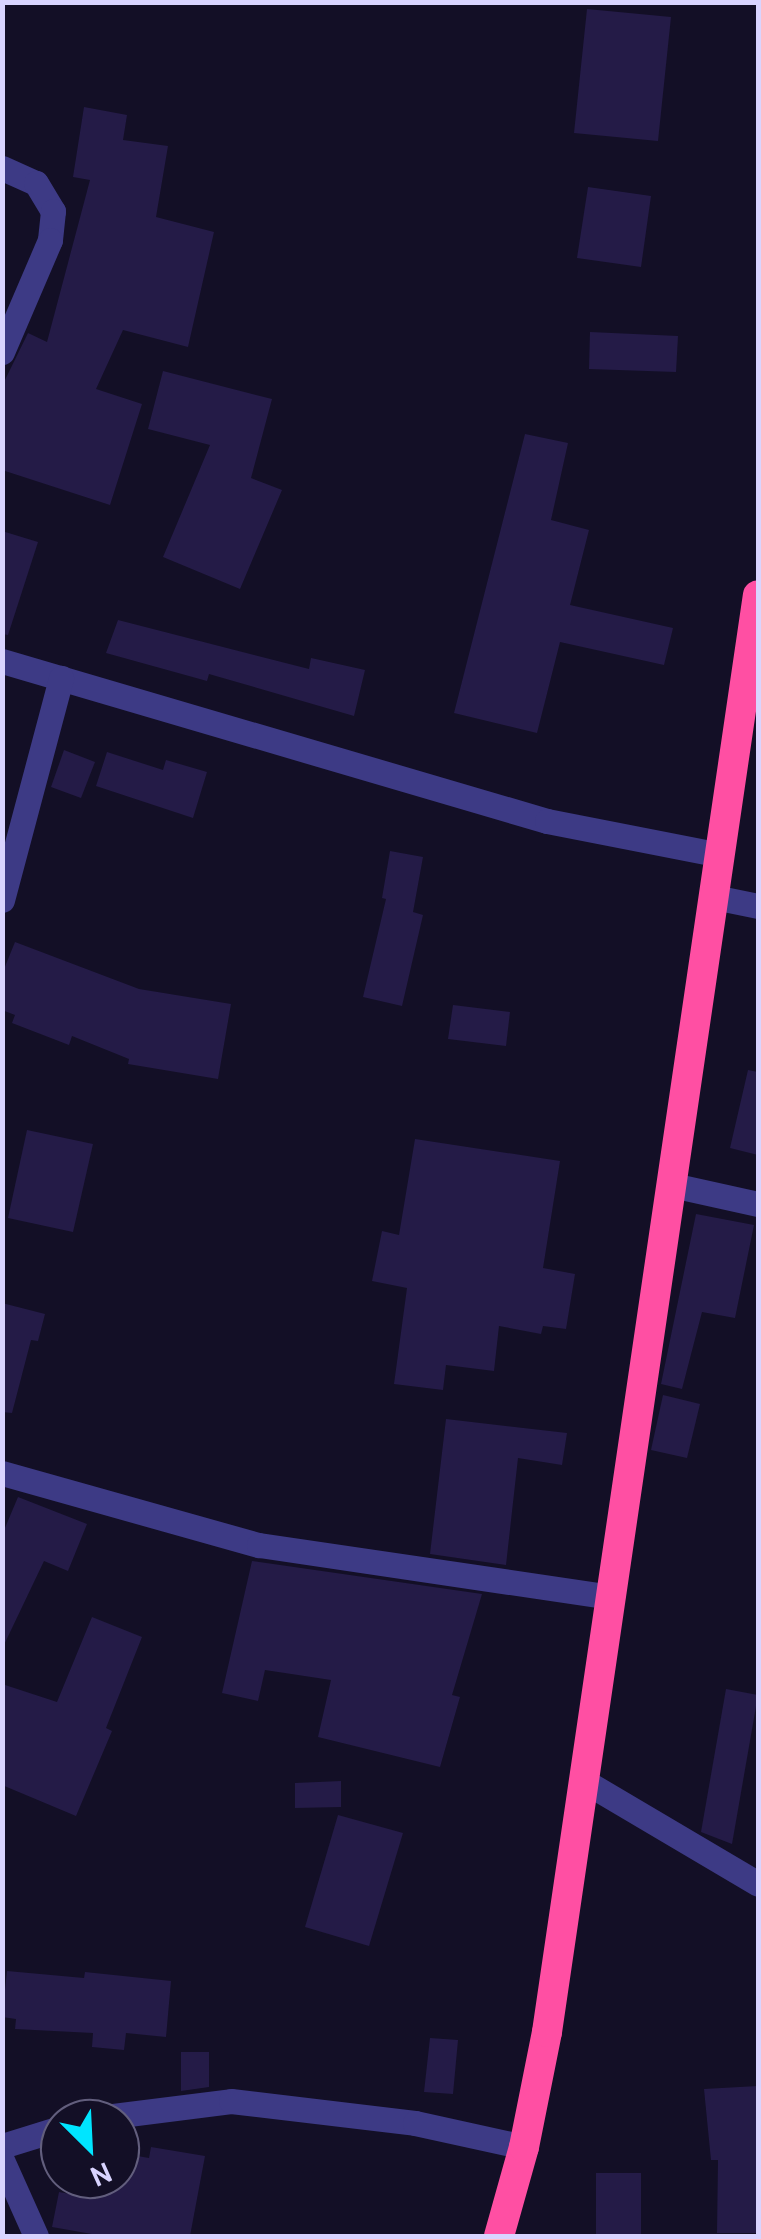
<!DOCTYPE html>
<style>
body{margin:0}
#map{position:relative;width:761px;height:2239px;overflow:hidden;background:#130f26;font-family:Cabin,sans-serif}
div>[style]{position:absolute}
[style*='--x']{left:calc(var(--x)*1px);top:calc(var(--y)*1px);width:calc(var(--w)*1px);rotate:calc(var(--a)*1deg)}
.building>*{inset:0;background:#241b47}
.street>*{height:25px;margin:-12.5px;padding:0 12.5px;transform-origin:12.5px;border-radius:12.5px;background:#3d3a85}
.highway>*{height:30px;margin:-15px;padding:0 15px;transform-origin:15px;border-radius:15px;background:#ff4fa3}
span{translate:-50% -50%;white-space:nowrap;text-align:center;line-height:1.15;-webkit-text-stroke:9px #130f26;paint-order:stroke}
.frame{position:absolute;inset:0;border:5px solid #d9d4ff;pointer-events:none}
.north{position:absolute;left:40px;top:2099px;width:100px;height:100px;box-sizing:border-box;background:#130f26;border:2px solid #625e7d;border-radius:50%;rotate:156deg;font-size:28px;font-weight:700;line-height:40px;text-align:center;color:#d9d4ff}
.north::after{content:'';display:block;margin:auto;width:35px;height:45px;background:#00e5ff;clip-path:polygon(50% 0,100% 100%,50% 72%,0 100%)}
</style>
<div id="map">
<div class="building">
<div style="clip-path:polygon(587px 9px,671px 17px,658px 141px,574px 133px)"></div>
<div style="clip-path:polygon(84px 107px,127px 115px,123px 140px,168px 146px,156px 217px,214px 232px,188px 347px,123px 330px,96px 389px,142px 404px,110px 505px,2px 470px,2px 386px,28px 333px,47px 342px,90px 180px,73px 177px)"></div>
<div style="clip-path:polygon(588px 187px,651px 196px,641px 267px,577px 258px)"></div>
<div style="clip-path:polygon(590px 332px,678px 336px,676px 372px,589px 369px)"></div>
<div style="clip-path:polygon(163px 371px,272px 399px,251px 478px,282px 490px,240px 589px,163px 557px,210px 445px,148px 429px)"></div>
<div style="clip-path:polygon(525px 434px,568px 443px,551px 520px,589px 530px,570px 605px,673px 628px,664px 665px,560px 642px,537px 733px,454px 713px)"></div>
<div style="clip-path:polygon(2px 531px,38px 542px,8px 635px,2px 634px)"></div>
<div style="clip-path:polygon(118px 620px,309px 669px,311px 658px,365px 670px,354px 716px,209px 674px,207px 681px,106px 653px)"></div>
<div style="clip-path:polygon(64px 750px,95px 762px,81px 798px,51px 787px)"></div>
<div style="clip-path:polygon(107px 752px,163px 770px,166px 760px,207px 772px,193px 818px,96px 786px)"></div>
<div style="clip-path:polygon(390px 851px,423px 857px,413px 912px,423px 915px,402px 1006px,363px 997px,386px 899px,382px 898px)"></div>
<div style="clip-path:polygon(15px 942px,139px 989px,231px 1004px,218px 1079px,128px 1064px,129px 1059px,72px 1036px,69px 1045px,12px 1023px,15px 1015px,2px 1010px,2px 974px)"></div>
<div style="clip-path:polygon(453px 1005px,510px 1012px,506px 1046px,448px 1039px)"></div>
<div style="clip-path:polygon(748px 1070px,758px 1072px,758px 1155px,730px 1148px)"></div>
<div style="clip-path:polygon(27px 1130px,93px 1144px,73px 1232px,8px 1218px)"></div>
<div style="clip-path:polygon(415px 1139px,560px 1161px,543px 1268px,575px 1274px,566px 1329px,543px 1326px,541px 1334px,499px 1326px,494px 1371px,446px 1365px,443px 1390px,394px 1384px,407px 1288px,372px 1281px,382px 1231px,399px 1235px)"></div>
<div style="clip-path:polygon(696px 1214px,754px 1225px,735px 1318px,702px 1312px,682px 1389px,661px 1384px)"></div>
<div style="clip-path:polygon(2px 1303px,45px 1314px,38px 1341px,31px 1340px,12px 1413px,2px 1412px)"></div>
<div style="clip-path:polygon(663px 1395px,700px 1404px,687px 1458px,651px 1450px)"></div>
<div style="clip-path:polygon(446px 1419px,567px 1433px,562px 1465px,518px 1458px,506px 1565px,430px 1554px)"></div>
<div style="clip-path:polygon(18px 1497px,87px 1524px,68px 1571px,44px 1561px,2px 1649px,2px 1535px)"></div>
<div style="clip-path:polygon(252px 1561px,482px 1594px,452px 1695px,460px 1697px,440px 1767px,318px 1737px,331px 1680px,265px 1670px,258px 1701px,222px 1693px)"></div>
<div style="clip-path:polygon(92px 1617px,142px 1637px,106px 1728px,112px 1731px,76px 1816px,2px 1785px,2px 1684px,57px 1702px)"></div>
<div style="clip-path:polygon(726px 1689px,758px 1695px,732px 1844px,701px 1832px)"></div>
<div style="clip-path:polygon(341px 1781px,341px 1807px,295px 1808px,295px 1783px)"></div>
<div style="clip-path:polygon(338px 1815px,403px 1833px,369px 1946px,305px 1927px)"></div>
<div style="clip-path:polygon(7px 1971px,84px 1978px,85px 1972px,171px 1981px,166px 2037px,126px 2033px,124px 2050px,92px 2047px,93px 2033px,15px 2029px,16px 2019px,2px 2017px)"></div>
<div style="clip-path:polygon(430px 2038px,458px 2040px,453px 2094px,424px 2092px)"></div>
<div style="clip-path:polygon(181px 2052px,209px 2052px,209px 2087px,181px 2091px)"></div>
<div style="clip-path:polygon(758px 2086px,758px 2226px,757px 2233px,717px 2233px,718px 2160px,711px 2160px,704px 2089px)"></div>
<div style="clip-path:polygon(151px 2147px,205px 2156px,190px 2236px,103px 2236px,52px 2227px,59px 2192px,97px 2199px,100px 2179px,120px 2179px,120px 2153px,149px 2158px)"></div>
<div style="clip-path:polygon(596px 2173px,641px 2173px,641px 2236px,596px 2236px)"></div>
</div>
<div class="street">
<div style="--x:2;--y:168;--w:37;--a:24"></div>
<div style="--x:36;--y:183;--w:33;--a:59"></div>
<div style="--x:53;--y:211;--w:29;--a:96"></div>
<div style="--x:50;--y:240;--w:122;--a:113.2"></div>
<div style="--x:2;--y:661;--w:568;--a:16.36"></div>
<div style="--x:547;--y:821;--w:177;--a:11.1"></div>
<div style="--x:714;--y:897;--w:45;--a:11.6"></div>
<div style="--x:2;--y:900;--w:230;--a:-75.1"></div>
<div style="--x:672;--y:1185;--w:88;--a:12.5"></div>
<div style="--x:2;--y:1473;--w:267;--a:15.7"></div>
<div style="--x:259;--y:1545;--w:357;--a:8.4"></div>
<div style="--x:584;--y:1781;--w:202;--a:30.6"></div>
<div style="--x:89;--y:2119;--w:143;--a:-7.2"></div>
<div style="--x:231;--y:2101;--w:185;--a:6.8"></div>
<div style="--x:415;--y:2123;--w:112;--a:12.4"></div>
<div style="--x:2;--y:2146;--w:61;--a:-17.2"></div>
<div style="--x:2;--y:2160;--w:83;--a:65.9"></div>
</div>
<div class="highway">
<div style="--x:499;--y:2236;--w:92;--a:-74.3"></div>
<div style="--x:524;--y:2147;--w:117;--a:-78.7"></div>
<div style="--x:547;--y:2032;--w:1452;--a:-81.65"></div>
</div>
<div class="frame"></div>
<div class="north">N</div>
</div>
